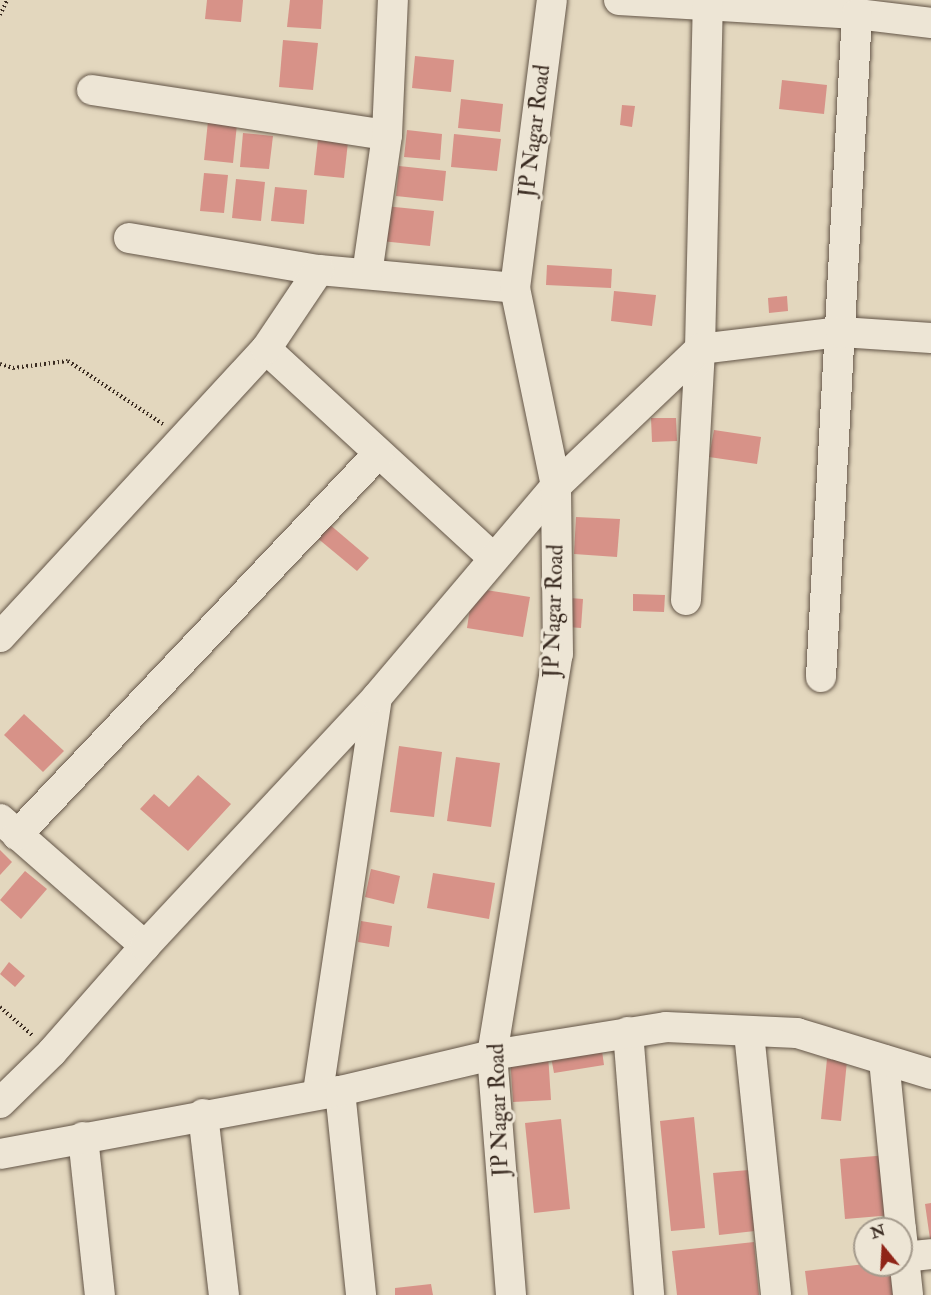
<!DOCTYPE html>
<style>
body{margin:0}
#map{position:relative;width:931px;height:1295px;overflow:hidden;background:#e3d7be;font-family:"IM FELL Double Pica",serif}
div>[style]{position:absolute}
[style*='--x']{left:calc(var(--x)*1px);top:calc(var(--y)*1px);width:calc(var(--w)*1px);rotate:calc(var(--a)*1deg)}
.building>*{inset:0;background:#d79288}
.path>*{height:4px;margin-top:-2px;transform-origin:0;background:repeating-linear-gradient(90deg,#3a2b21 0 1.5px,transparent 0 4.5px)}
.roads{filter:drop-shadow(0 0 2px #645648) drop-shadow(0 0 2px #645648)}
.minor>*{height:30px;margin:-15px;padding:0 15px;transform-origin:15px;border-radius:15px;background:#ede5d5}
span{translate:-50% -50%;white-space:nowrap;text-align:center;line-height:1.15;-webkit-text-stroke:6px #ede5d5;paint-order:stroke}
.street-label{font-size:22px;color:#3a2b21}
.north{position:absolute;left:853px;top:1217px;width:60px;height:60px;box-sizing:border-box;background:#ede5d5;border:2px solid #a59b8d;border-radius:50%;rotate:342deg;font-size:16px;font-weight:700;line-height:24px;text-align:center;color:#3a2b21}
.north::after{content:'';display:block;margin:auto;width:21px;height:27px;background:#8f2418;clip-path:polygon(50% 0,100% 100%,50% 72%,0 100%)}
</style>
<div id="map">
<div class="building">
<div style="clip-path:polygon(207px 0,243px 0,241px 22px,205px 19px)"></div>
<div style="clip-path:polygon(290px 0,323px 0,321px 29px,287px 27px)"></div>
<div style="clip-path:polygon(283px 40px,318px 43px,313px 90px,279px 87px)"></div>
<div style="clip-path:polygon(415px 56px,454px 60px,451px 92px,412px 88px)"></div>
<div style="clip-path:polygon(782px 80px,827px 85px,824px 114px,779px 109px)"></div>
<div style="clip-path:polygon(461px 99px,503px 104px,500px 132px,458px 128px)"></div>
<div style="clip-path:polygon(622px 105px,635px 106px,632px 127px,620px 125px)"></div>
<div style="clip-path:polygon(208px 121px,237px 124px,233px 163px,204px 160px)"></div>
<div style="clip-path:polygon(319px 130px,349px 133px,344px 178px,314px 175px)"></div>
<div style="clip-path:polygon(407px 130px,442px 134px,440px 160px,404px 157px)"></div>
<div style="clip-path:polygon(243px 133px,273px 136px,269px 169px,240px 167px)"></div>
<div style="clip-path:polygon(454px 134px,501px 139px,497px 171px,451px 167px)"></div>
<div style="clip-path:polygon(399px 166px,446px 171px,443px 201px,396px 196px)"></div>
<div style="clip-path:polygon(204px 173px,228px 175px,224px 213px,200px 211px)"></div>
<div style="clip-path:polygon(236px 179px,265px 182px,261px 221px,232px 218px)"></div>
<div style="clip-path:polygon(275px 187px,307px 190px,304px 224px,271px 221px)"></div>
<div style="clip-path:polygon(385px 206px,434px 211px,430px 246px,381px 241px)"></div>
<div style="clip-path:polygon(547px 265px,612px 269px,611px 288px,546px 285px)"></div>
<div style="clip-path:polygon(614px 291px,656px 295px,652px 326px,611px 321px)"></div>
<div style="clip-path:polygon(787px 296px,788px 311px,769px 313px,768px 298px)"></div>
<div style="clip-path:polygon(651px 418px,676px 418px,677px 441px,652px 442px)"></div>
<div style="clip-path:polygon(714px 430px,761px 437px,757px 464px,709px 457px)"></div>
<div style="clip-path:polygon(576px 517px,620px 519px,617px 557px,574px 554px)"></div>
<div style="clip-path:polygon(322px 518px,369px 558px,357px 571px,310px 532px)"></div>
<div style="clip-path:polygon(473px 588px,530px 597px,523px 637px,467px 628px)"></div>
<div style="clip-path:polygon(633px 594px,665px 595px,664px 612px,633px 611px)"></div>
<div style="clip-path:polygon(570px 598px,583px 599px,581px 628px,568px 627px)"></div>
<div style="clip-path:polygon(24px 714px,64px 751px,43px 772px,4px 735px)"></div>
<div style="clip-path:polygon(399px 746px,442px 752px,434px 817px,390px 812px)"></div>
<div style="clip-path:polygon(456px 757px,500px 763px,491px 827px,447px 821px)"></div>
<div style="clip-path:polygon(198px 775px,231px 804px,188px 851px,140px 809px,154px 794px,169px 807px)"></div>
<div style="clip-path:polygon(0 850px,12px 862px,0 875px)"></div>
<div style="clip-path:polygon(371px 869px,400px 876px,394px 904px,365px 897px)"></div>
<div style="clip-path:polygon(25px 871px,47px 889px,21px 919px,0 900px)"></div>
<div style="clip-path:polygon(433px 873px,495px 883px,489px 919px,427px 908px)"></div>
<div style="clip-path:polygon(361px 921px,392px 926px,389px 947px,358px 942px)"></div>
<div style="clip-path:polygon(9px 962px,25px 976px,15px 987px,0 974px)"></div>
<div style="clip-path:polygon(601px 1044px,604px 1065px,554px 1073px,550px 1052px)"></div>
<div style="clip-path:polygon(548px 1054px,551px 1100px,513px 1102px,510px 1056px)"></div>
<div style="clip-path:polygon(827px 1059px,847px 1061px,841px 1121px,821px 1119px)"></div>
<div style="clip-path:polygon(694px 1117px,705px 1228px,671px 1231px,660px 1121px)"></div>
<div style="clip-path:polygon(561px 1119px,570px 1209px,534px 1213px,525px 1123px)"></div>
<div style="clip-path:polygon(888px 1155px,893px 1215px,845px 1219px,840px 1159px)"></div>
<div style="clip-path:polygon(749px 1170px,755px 1231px,719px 1235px,713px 1173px)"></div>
<div style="clip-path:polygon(931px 1203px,931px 1238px,930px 1239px,925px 1204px)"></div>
<div style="clip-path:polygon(754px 1242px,759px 1295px,677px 1295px,672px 1251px)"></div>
<div style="clip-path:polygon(865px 1264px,889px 1265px,893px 1295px,808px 1295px,805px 1271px)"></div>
<div style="clip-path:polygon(431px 1284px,433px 1295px,395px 1295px,395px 1288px)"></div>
</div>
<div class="path">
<div style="--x:0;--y:15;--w:17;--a:-65"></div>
<div style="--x:0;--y:364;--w:14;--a:17"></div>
<div style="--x:13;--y:368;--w:55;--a:-7.3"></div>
<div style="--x:68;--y:361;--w:114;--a:33.6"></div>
<div style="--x:0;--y:1007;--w:44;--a:41.3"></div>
</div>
<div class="roads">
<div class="minor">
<div style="--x:619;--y:0;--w:238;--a:3.4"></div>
<div style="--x:857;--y:14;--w:75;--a:6.9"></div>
<div style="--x:92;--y:90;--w:298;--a:8.7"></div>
<div style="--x:129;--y:238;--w:193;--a:9.6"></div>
<div style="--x:319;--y:270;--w:197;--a:5.2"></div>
<div style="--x:367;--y:274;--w:140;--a:-81.8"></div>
<div style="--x:387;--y:135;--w:135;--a:-87.5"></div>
<div style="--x:266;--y:349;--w:309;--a:42.6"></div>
<div style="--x:686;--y:600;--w:251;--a:-86.8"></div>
<div style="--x:700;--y:349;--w:344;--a:-88.7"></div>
<div style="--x:0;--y:637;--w:392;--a:-47.3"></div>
<div style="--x:266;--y:349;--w:95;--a:-56.1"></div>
<div style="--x:821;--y:677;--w:664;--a:-86.89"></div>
<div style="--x:0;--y:819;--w:193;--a:41.2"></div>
<div style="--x:17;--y:835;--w:526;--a:-46.54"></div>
<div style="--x:628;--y:1032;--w:264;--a:85.4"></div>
<div style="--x:749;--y:1033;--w:263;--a:84.1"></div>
<div style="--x:884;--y:1060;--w:170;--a:84.3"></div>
<div style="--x:340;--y:1091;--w:205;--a:84.1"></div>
<div style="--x:318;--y:1092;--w:399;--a:-81.5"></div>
<div style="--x:0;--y:1103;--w:73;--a:-44.4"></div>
<div style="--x:52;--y:1052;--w:141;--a:-48.7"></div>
<div style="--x:145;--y:946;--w:340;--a:-47"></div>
<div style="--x:377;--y:697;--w:277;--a:-49.7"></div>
<div style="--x:556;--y:486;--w:199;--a:-43.6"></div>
<div style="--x:700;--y:349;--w:142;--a:-6.9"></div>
<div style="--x:841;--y:332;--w:90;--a:3.8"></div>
<div style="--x:203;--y:1114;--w:182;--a:83.4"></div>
<div style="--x:83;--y:1137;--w:159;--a:83.9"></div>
<div style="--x:0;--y:1154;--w:346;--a:-10.5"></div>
<div style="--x:340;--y:1091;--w:156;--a:-13.3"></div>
<div style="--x:492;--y:1055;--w:176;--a:-9.1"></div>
<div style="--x:666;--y:1027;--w:131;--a:2.6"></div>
<div style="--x:797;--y:1033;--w:140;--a:17"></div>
<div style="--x:901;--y:1229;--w:66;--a:83.9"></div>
<div style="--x:904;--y:1257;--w:27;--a:-6"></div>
<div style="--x:511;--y:1295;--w:241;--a:-94.5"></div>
<div style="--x:492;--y:1055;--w:406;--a:-80.7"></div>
<div style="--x:558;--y:654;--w:168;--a:-90.7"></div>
<div style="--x:556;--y:486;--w:202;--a:-101.7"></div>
<div style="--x:515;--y:288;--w:290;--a:-82.7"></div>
</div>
</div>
<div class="street-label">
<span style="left:535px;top:131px;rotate:-83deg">JP Nagar Road</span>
<span style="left:554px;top:611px;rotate:-88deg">JP Nagar Road</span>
<span style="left:499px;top:1110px;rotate:-92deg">JP Nagar Road</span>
</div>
<div class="north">N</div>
</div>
